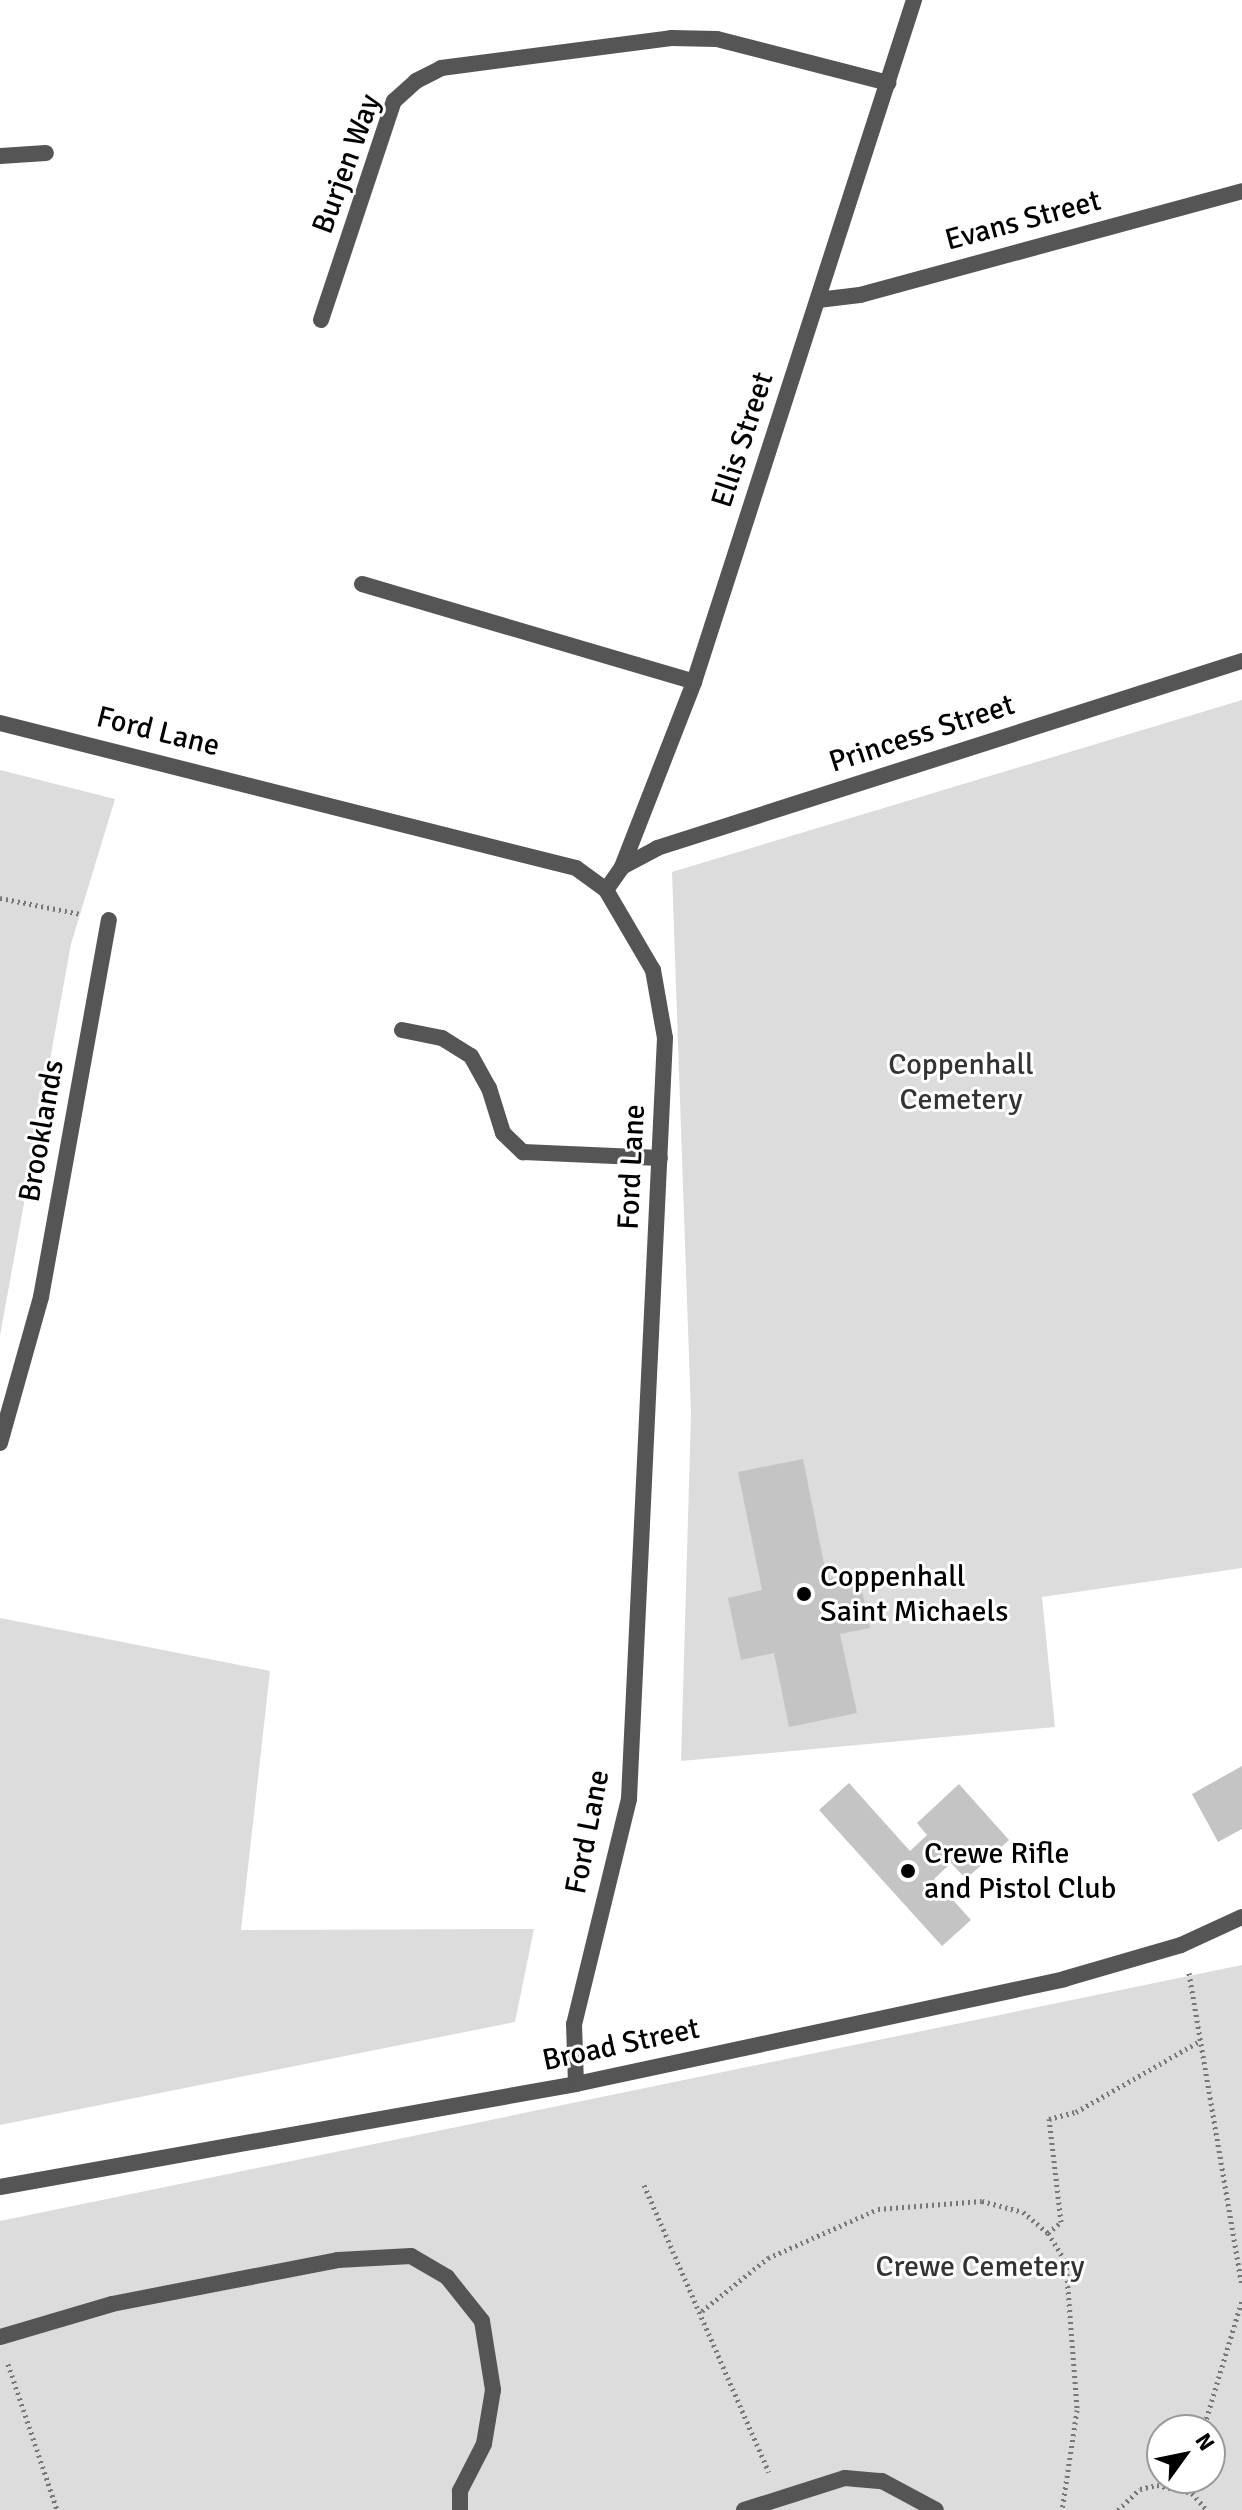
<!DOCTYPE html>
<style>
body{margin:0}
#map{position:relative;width:1242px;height:2510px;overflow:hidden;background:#fff;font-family:Signika,sans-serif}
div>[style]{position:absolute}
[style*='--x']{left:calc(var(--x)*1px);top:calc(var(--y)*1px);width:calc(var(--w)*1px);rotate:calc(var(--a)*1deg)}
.green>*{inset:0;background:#dcdcdc}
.building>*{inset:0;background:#c4c4c4}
.path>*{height:5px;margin-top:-2.5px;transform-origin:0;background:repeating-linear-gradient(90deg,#777 0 2px,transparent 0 6px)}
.service>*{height:16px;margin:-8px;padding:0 8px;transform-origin:8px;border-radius:8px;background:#555}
.minor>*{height:16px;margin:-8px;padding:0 8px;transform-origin:8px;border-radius:8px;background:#555}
.tertiary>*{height:16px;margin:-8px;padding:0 8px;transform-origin:8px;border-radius:8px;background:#555}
.dots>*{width:22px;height:22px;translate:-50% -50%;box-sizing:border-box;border:4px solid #fff;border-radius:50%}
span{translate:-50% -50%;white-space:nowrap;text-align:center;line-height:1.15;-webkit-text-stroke:6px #fff;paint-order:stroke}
.street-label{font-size:30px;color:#000}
.park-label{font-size:30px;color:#333}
.poi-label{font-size:30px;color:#000}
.left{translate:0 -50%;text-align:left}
.north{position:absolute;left:1146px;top:2414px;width:80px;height:80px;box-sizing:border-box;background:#fff;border:2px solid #999;border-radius:50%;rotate:57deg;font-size:22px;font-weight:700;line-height:32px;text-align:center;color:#000}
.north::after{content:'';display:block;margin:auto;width:28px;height:36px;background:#000;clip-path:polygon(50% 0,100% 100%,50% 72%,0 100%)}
</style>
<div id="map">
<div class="green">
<div style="clip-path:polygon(1242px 700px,1242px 1568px,1042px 1597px,1055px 1727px,681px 1761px,691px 1414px,672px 872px)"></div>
<div style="clip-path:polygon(0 770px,115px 799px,71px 944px,0 1336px)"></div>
<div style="clip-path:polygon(0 1618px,270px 1671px,241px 1930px,534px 1929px,515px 2022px,0 2125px)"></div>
<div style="clip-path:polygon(evenodd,1242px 1965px,1242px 2510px,0 2510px,0 2221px,1242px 1965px,1162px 2430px,1210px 2430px,1210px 2478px,1162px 2478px,1162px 2430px)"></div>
</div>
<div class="building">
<div style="clip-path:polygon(803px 1459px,827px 1579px,858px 1572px,870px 1628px,840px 1634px,857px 1713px,789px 1727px,774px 1653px,741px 1660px,728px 1598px,762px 1590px,738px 1472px)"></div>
<div style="clip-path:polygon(1242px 1766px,1242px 1829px,1218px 1842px,1192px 1794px)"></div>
<div style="clip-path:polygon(849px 1783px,910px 1851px,927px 1835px,917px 1823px,959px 1784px,1009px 1840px,966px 1879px,951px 1863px,934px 1879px,971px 1920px,942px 1946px,819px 1810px)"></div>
</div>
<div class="path">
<div style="--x:0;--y:898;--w:83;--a:11.2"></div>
<div style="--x:1189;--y:1973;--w:316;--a:80.4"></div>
<div style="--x:644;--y:2185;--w:313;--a:66.5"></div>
<div style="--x:1048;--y:2233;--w:17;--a:-40"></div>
<div style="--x:1061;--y:2222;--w:104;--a:-96.6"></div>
<div style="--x:1049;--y:2119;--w:28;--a:-15"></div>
<div style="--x:1076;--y:2112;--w:141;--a:-29.8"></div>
<div style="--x:702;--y:2311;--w:85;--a:-38.8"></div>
<div style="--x:768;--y:2258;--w:120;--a:-24"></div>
<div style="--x:878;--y:2209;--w:104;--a:-4.4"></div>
<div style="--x:982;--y:2201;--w:42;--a:15"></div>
<div style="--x:1023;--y:2212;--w:33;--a:40"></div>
<div style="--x:1048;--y:2233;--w:34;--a:58"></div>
<div style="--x:1066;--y:2262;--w:148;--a:85.7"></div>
<div style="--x:1077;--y:2410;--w:101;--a:98.5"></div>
<div style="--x:8;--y:2364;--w:154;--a:71.4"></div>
<div style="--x:1203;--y:2430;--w:136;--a:-73.3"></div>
<div style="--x:1185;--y:2490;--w:13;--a:-72"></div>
<div style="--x:1118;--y:2510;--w:30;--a:-44"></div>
<div style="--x:1140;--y:2489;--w:17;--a:-13"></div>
<div style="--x:1157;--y:2485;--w:36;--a:13"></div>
<div style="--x:1192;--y:2493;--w:23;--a:49"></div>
</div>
<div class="service">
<div style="--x:362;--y:584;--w:346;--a:16.4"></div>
<div style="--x:0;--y:2337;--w:117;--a:-16.4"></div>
<div style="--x:112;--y:2304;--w:230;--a:-11"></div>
<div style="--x:338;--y:2260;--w:73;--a:-3.1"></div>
<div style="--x:411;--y:2256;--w:42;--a:30.3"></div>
<div style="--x:447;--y:2277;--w:56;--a:51.5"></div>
<div style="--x:482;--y:2321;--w:70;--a:80.9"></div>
<div style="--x:493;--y:2390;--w:55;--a:99.5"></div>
<div style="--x:484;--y:2444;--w:53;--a:117.1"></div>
<div style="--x:460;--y:2491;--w:19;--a:90"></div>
<div style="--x:744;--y:2510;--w:106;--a:-17.6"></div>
<div style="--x:845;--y:2478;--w:37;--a:5"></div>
<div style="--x:882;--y:2481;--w:61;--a:28.2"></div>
</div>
<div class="minor">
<div style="--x:0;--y:156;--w:46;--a:-3.7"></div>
<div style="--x:818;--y:300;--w:42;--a:-6.8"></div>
<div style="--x:860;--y:295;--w:396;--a:-15.2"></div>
<div style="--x:321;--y:320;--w:231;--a:-71.6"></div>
<div style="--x:394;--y:101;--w:30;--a:-42"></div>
<div style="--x:416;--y:81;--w:28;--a:-27"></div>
<div style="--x:441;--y:68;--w:232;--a:-7.4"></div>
<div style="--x:671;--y:38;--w:46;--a:1.2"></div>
<div style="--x:717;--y:39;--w:177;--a:14.4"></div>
<div style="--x:0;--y:723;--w:594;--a:14.13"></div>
<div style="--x:576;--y:868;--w:37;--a:36"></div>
<div style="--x:606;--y:890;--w:93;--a:59.6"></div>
<div style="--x:653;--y:970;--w:69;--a:80"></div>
<div style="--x:665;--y:1038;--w:762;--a:92.71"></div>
<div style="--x:629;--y:1799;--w:232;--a:103.7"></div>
<div style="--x:574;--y:2024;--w:60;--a:88.1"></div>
<div style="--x:622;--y:867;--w:40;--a:-28"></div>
<div style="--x:657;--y:848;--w:614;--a:-17.73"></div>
<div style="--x:606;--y:890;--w:28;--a:-55"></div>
<div style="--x:622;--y:867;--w:199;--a:-68.7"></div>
<div style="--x:694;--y:682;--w:717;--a:-72.12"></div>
<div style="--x:402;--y:1030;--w:41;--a:11.3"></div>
<div style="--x:442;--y:1038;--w:34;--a:32"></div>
<div style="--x:471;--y:1056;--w:37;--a:61"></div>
<div style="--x:489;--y:1088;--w:47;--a:72.7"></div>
<div style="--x:503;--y:1133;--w:28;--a:44"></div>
<div style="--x:523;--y:1152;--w:137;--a:2.5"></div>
<div style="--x:0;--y:1443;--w:152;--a:-74.3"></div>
<div style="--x:41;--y:1297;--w:383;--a:-79.8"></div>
</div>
<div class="tertiary">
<div style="--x:0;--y:2187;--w:585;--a:-10.14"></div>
<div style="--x:576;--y:2084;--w:499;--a:-12.1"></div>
<div style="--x:1064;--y:1979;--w:122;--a:-16.2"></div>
<div style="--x:1181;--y:1945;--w:67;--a:-24.7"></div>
</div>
<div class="dots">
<div style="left:804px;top:1594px;background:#000"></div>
<div style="left:908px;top:1871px;background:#000"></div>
</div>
<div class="street-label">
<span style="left:347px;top:164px;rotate:-70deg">Burjen Way</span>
<span style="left:1023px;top:221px;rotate:-15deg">Evans Street</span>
<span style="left:743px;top:440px;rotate:-72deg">Ellis Street</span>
<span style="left:158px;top:732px;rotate:14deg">Ford Lane</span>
<span style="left:922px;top:734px;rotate:-18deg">Princess Street</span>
<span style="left:42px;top:1131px;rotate:-80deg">Brooklands</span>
<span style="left:632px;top:1167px;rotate:-87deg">Ford Lane</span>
<span style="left:588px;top:1832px;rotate:-79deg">Ford Lane</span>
<span style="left:621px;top:2045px;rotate:-12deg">Broad Street</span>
</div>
<div class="park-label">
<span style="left:961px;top:1082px">Coppenhall<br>Cemetery</span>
<span style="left:980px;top:2267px">Crewe Cemetery</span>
</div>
<div class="poi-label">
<span class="left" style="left:820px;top:1594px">Coppenhall<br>Saint Michaels</span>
<span class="left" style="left:924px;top:1871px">Crewe Rifle<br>and Pistol Club</span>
</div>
<div class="north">N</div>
</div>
